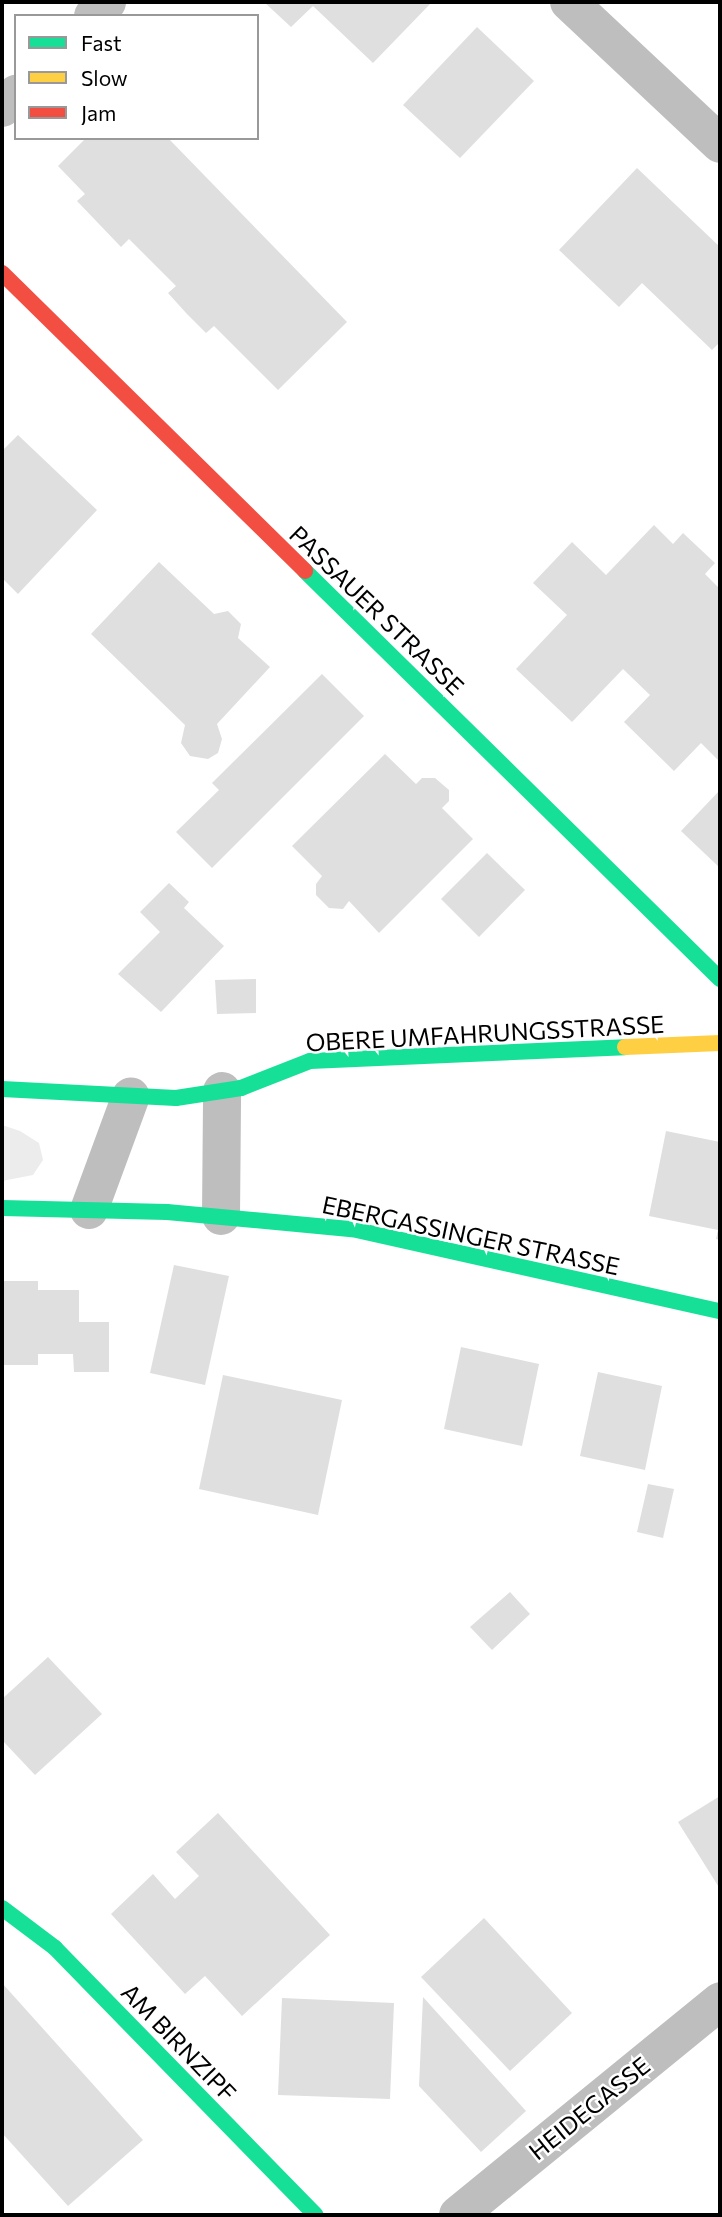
<!DOCTYPE html>
<style>
body{margin:0}
#map{position:relative;width:722px;height:2217px;overflow:hidden;background:#fff;font-family:Commissioner,sans-serif}
div>[style]{position:absolute}
[style*='--x']{left:calc(var(--x)*1px);top:calc(var(--y)*1px);width:calc(var(--w)*1px);rotate:calc(var(--a)*1deg)}
.green>*{inset:0;background:#ececec}
.building>*{inset:0;background:#dfdfdf}
.street>*{height:38px;margin:-19px;padding:0 19px;transform-origin:19px;border-radius:19px;background:#bebebe}
.fast>*{height:16px;margin:-8px;padding:0 8px;transform-origin:8px;border-radius:8px;background:#16e098}
.slow>*{height:16px;margin:-8px;padding:0 8px;transform-origin:8px;border-radius:8px;background:#ffcf43}
.jam>*{height:16px;margin:-8px;padding:0 8px;transform-origin:8px;border-radius:8px;background:#f24e42}
span{translate:-50% -50%;white-space:nowrap;text-align:center;line-height:1.15;-webkit-text-stroke:5px #fff;paint-order:stroke}
.street-label{font-size:24px;color:#000}
.frame{position:absolute;inset:0;border:4px solid #000;pointer-events:none}
.legend{position:absolute;left:14px;top:14px;width:245px;height:126px;box-sizing:border-box;background:#fff;border:2px solid #999;margin:0;padding:9px 12px;list-style:none;font-size:21px;color:#000}
.legend li{display:flex;align-items:center;gap:14px;height:35px}
.legend b{width:35px;border:2px solid #999}
</style>
<div id="map">
<div class="green">
<div style="clip-path:polygon(2px 1125px,20px 1131px,39px 1143px,43px 1160px,33px 1175px,2px 1181px)"></div>
</div>
<div class="building">
<div style="clip-path:polygon(264px 2px,432px 2px,373px 63px,313px 6px,291px 27px)"></div>
<div style="clip-path:polygon(477px 27px,534px 81px,460px 158px,403px 105px)"></div>
<div style="clip-path:polygon(86px 138px,168px 138px,347px 322px,278px 390px,214px 326px,206px 333px,187px 314px,168px 293px,176px 286px,129px 239px,121px 247px,77px 201px,85px 194px,58px 166px)"></div>
<div style="clip-path:polygon(637px 168px,720px 247px,720px 342px,712px 350px,642px 283px,619px 307px,559px 250px)"></div>
<div style="clip-path:polygon(18px 435px,97px 510px,18px 594px,2px 578px,2px 451px)"></div>
<div style="clip-path:polygon(654px 525px,673px 544px,683px 533px,715px 563px,705px 574px,720px 589px,720px 762px,701px 743px,674px 771px,624px 722px,650px 695px,623px 669px,572px 722px,516px 669px,567px 615px,533px 583px,572px 542px,606px 575px)"></div>
<div style="clip-path:polygon(159px 562px,214px 614px,228px 611px,241px 624px,238px 638px,270px 667px,217px 724px,222px 739px,218px 753px,208px 759px,190px 756px,181px 743px,185px 725px,91px 634px)"></div>
<div style="clip-path:polygon(322px 674px,364px 716px,212px 868px,176px 832px,219px 790px,212px 783px)"></div>
<div style="clip-path:polygon(385px 754px,416px 784px,422px 778px,435px 778px,449px 790px,449px 801px,442px 808px,473px 839px,379px 933px,349px 901px,343px 909px,329px 908px,316px 895px,316px 884px,322px 876px,292px 846px)"></div>
<div style="clip-path:polygon(720px 790px,720px 868px,681px 831px)"></div>
<div style="clip-path:polygon(487px 853px,525px 890px,479px 937px,441px 899px)"></div>
<div style="clip-path:polygon(169px 883px,189px 902px,184px 908px,224px 946px,161px 1012px,118px 974px,160px 932px,140px 912px)"></div>
<div style="clip-path:polygon(256px 979px,256px 1013px,217px 1014px,215px 980px)"></div>
<div style="clip-path:polygon(666px 1131px,720px 1142px,720px 1240px,716px 1239px,718px 1230px,649px 1216px)"></div>
<div style="clip-path:polygon(174px 1265px,229px 1276px,205px 1385px,150px 1373px)"></div>
<div style="clip-path:polygon(2px 1281px,38px 1281px,38px 1290px,79px 1290px,79px 1322px,109px 1322px,109px 1372px,74px 1372px,73px 1354px,38px 1354px,38px 1365px,2px 1365px)"></div>
<div style="clip-path:polygon(461px 1347px,539px 1364px,522px 1446px,444px 1429px)"></div>
<div style="clip-path:polygon(598px 1372px,662px 1386px,645px 1470px,580px 1456px)"></div>
<div style="clip-path:polygon(223px 1375px,342px 1400px,318px 1515px,199px 1489px)"></div>
<div style="clip-path:polygon(648px 1484px,674px 1489px,663px 1538px,637px 1532px)"></div>
<div style="clip-path:polygon(510px 1592px,530px 1614px,492px 1650px,470px 1627px)"></div>
<div style="clip-path:polygon(48px 1657px,102px 1714px,35px 1775px,2px 1740px,2px 1699px)"></div>
<div style="clip-path:polygon(720px 1796px,720px 1889px,678px 1822px)"></div>
<div style="clip-path:polygon(218px 1813px,330px 1935px,242px 2016px,205px 1976px,185px 1994px,111px 1914px,153px 1874px,175px 1899px,199px 1876px,176px 1852px)"></div>
<div style="clip-path:polygon(484px 1918px,572px 2013px,510px 2071px,421px 1977px)"></div>
<div style="clip-path:polygon(2px 1983px,143px 2140px,68px 2206px,2px 2133px)"></div>
<div style="clip-path:polygon(423px 1997px,526px 2111px,481px 2152px,419px 2086px)"></div>
<div style="clip-path:polygon(282px 1998px,394px 2003px,390px 2099px,278px 2095px)"></div>
</div>
<div class="street">
<div style="--x:569;--y:2;--w:207;--a:43.2"></div>
<div style="--x:93;--y:16;--w:20;--a:-45"></div>
<div style="--x:2;--y:108;--w:20;--a:-45"></div>
<div style="--x:89;--y:1210;--w:121;--a:-69.8"></div>
<div style="--x:221;--y:1216;--w:125;--a:-89.5"></div>
<div style="--x:458;--y:2215;--w:338;--a:-39.2"></div>
</div>
<div class="fast">
<div style="--x:305;--y:571;--w:582;--a:44.51"></div>
<div style="--x:2;--y:1089;--w:174;--a:3"></div>
<div style="--x:176;--y:1098;--w:66;--a:-8.7"></div>
<div style="--x:241;--y:1088;--w:74;--a:-21.4"></div>
<div style="--x:310;--y:1061;--w:315;--a:-2.5"></div>
<div style="--x:2;--y:1208;--w:165;--a:1.4"></div>
<div style="--x:167;--y:1212;--w:186;--a:5.3"></div>
<div style="--x:352;--y:1229;--w:377;--a:12.6"></div>
<div style="--x:2;--y:1908;--w:66;--a:37"></div>
<div style="--x:55;--y:1948;--w:373;--a:45.7"></div>
</div>
<div class="slow">
<div style="--x:625;--y:1047;--w:95;--a:-2.4"></div>
</div>
<div class="jam">
<div style="--x:2;--y:273;--w:425;--a:44.5"></div>
</div>
<div class="street-label">
<span style="left:377px;top:610px;rotate:44deg">PASSAUER STRASSE</span>
<span style="left:485px;top:1033px;rotate:-3deg">OBERE UMFAHRUNGSSTRASSE</span>
<span style="left:471px;top:1235px;rotate:12deg">EBERGASSINGER STRASSE</span>
<span style="left:179px;top:2042px;rotate:46deg">AM BIRNZIPF</span>
<span style="left:589px;top:2108px;rotate:-39deg">HEIDEGASSE</span>
</div>
<div class="frame"></div>
<ul class="legend">
<li><b style="height:9px;background:#16e098"></b>Fast</li>
<li><b style="height:9px;background:#ffcf43"></b>Slow</li>
<li><b style="height:9px;background:#f24e42"></b>Jam</li>
</ul>
</div>
